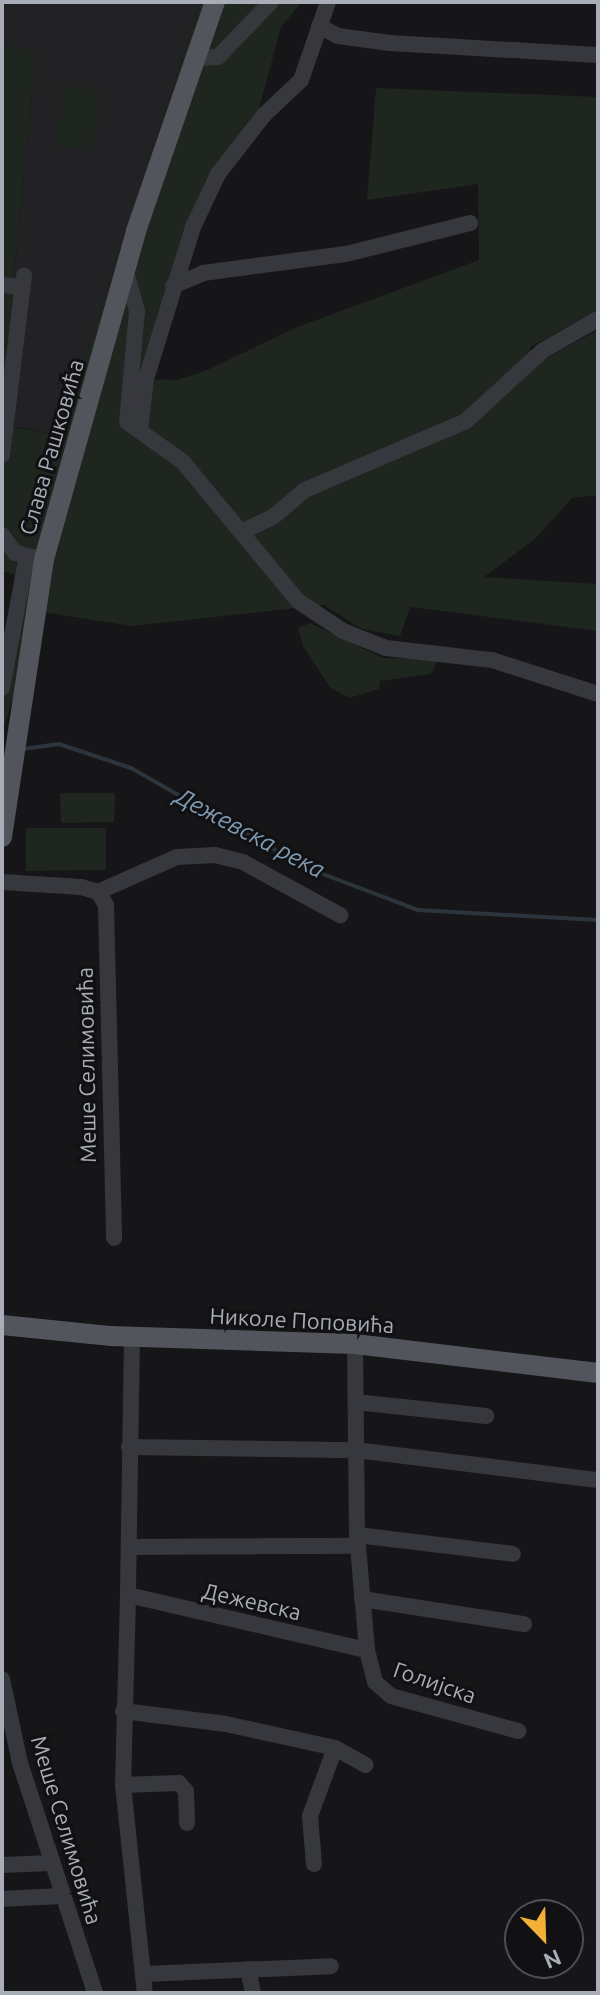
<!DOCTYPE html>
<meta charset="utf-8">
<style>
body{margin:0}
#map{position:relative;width:600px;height:1995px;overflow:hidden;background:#161618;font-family:Ubuntu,sans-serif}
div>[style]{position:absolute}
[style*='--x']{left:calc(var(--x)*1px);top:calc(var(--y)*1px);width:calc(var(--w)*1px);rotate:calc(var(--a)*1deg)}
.built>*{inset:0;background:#222225}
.green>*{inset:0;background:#1e261f}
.stream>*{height:4px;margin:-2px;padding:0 2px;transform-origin:2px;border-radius:2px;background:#2c353c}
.minor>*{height:16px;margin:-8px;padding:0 8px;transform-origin:8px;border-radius:8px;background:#37383d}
.major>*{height:20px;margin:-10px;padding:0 10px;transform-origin:10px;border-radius:10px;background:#53555c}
span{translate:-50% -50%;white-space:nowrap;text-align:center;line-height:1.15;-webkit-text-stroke:6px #111113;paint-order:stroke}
.street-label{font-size:22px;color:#a8adb8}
.water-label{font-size:24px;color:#7f9bb3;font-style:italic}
.frame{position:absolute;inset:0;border:4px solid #a8adb8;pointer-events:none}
.north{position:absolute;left:504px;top:1899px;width:80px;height:80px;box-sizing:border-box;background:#111113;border:2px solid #4d4f55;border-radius:50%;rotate:157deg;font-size:22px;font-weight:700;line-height:32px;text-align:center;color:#a8adb8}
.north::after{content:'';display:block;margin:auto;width:28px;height:36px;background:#f2b134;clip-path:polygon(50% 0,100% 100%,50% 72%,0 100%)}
</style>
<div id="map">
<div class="built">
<div style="clip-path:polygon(2px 2px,201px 2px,60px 435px,11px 426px,28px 278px,14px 277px,36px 50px,2px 46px)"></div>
</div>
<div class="green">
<div style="clip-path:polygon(201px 2px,302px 2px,281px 27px,258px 112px,218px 174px,147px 379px,177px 380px,205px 371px,295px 328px,479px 260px,478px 184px,367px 200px,376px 88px,598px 97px,598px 311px,530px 347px,534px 365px,598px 330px,598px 495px,572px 498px,535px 539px,484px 577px,598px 584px,598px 631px,410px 607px,400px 636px,362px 629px,324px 605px,132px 626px,42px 612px,2px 732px,2px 688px,23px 577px,2px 571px,2px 46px,36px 50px,14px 276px,28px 278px,11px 427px,60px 435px)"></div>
<div style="clip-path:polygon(63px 85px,100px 89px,94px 150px,56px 146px)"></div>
<div style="clip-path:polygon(310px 623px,383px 658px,438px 659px,431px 674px,380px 681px,379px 689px,349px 698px,330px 687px,303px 646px,298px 628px)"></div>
<div style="clip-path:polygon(60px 793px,115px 793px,114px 822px,61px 823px)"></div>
<div style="clip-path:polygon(26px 828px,106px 828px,106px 870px,26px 871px)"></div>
</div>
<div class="stream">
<div style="--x:23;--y:749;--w:36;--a:-8"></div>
<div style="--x:59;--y:744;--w:76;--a:18.4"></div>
<div style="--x:131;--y:768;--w:202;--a:29.6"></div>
<div style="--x:307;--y:868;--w:119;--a:20.7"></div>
<div style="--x:418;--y:910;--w:180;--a:3.2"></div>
</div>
<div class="minor">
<div style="--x:319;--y:26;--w:21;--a:28"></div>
<div style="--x:338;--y:36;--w:52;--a:7.7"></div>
<div style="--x:390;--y:43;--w:208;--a:3.3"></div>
<div style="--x:197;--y:58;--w:21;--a:-3"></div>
<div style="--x:218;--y:57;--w:76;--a:-46.1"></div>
<div style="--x:126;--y:272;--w:41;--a:74.2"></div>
<div style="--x:137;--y:311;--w:111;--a:95.1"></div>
<div style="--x:127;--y:422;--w:69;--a:35.5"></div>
<div style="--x:183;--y:462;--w:180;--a:50.4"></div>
<div style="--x:298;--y:601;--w:54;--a:33.7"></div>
<div style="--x:343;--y:631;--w:46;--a:21.6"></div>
<div style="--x:386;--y:648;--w:107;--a:6.5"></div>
<div style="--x:492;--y:660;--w:111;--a:17.8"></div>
<div style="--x:2;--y:285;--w:20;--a:6"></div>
<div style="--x:173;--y:286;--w:33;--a:-23"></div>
<div style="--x:203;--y:273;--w:144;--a:-7.6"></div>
<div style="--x:346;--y:254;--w:128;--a:-14"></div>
<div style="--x:140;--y:430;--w:51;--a:-83.3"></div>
<div style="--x:146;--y:379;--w:159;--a:-72.8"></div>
<div style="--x:193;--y:227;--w:59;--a:-64.7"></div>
<div style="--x:218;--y:174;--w:75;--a:-52.1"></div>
<div style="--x:264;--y:115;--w:51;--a:-43.4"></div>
<div style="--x:301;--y:80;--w:83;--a:-70.9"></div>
<div style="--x:2;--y:455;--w:181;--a:-83"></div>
<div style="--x:243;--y:531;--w:33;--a:-25"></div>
<div style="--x:273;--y:517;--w:42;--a:-40.2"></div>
<div style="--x:305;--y:490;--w:175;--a:-23.2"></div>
<div style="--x:466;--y:421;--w:103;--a:-42.6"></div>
<div style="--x:542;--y:351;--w:64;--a:-29.7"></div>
<div style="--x:2;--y:535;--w:22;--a:54"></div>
<div style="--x:15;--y:553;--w:19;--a:12"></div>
<div style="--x:2;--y:688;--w:134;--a:-79.3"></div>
<div style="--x:2;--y:882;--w:79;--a:3.6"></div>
<div style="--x:81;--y:887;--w:18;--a:16"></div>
<div style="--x:98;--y:892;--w:15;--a:58"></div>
<div style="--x:106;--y:905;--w:333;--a:88.6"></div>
<div style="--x:98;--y:892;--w:86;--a:-23.9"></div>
<div style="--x:177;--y:857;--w:38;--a:-3"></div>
<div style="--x:215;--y:855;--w:29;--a:14"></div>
<div style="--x:243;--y:862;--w:111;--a:28.7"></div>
<div style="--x:132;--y:1337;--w:258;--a:90.9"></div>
<div style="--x:128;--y:1595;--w:245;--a:13"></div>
<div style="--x:355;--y:1344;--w:191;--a:89.4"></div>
<div style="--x:357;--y:1535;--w:115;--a:85"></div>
<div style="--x:367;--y:1650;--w:33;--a:76"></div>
<div style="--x:375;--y:1682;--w:21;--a:41"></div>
<div style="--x:391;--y:1696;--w:132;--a:15.4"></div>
<div style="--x:356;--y:1402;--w:131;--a:6.1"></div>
<div style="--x:129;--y:1447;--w:227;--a:0.8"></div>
<div style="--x:356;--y:1450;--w:244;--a:7.1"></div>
<div style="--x:357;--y:1535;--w:157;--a:6.9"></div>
<div style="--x:129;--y:1547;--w:229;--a:-0.3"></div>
<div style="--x:128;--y:1595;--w:190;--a:91.5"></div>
<div style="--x:123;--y:1785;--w:209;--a:84"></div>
<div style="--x:362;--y:1599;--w:164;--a:8.8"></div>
<div style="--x:2;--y:1679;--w:86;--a:77.9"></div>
<div style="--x:20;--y:1763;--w:242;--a:71.9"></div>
<div style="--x:123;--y:1711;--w:104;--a:7.2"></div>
<div style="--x:226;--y:1724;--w:112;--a:12.4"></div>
<div style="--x:335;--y:1748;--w:35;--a:29"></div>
<div style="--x:123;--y:1785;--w:56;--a:-2"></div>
<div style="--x:179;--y:1783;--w:11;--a:49"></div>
<div style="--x:186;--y:1791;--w:32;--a:88"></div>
<div style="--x:314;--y:1864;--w:48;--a:-94.8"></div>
<div style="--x:310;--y:1816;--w:72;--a:-69.8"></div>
<div style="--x:2;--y:1865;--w:48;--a:-2.4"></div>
<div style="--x:2;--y:1899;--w:59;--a:-2.9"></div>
<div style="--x:248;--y:1969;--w:25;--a:78"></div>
<div style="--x:144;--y:1974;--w:187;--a:-2.4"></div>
</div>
<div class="major">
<div style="--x:2;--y:837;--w:281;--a:-81.4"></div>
<div style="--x:44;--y:559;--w:341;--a:-74.3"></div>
<div style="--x:136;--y:231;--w:242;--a:-71"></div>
<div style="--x:2;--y:1325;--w:110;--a:5.8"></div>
<div style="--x:111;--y:1336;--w:244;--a:1.9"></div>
<div style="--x:355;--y:1344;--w:245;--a:6.8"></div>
</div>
<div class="street-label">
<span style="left:51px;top:447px;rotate:-74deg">Слава Рашковића</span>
<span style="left:86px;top:1065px;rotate:-91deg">Меше Селимовића</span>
<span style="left:302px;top:1320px;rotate:3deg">Николе Поповића</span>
<span style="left:252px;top:1601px;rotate:13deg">Дежевска</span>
<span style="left:435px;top:1682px;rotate:19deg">Голијска</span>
<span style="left:67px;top:1830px;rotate:73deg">Меше Селимовића</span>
</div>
<div class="water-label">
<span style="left:250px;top:833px;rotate:28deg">Дежевска река</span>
</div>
<div class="frame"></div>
<div class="north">N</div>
</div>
